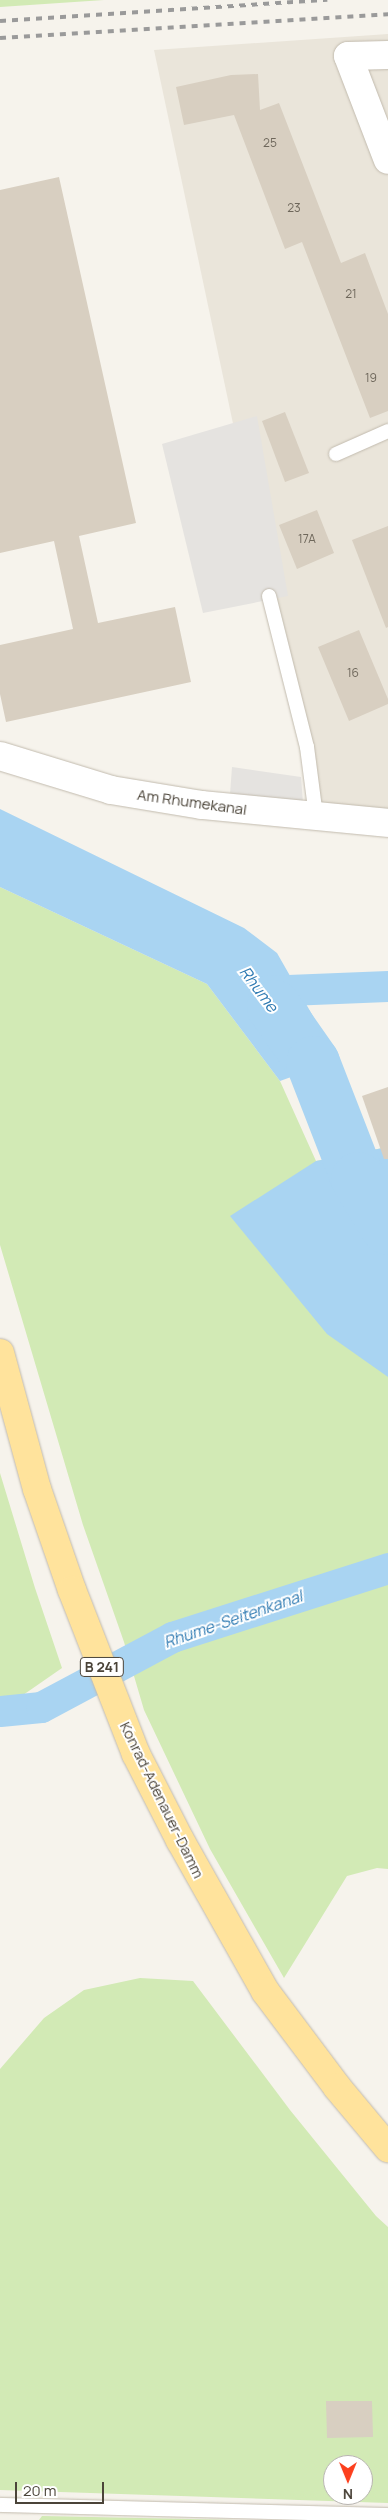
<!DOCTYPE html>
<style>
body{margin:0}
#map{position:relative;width:388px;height:2520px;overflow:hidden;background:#f6f3ec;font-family:Manrope,sans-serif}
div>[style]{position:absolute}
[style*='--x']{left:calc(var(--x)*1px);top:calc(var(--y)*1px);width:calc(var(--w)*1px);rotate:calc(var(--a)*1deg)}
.residential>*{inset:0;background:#eae5da}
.green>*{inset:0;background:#d2eab5}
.parking>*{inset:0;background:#e5e3e0}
.water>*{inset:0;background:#a9d4f2}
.canal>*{height:31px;margin:-15.5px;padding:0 15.5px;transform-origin:15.5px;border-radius:15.5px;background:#a9d4f2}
.river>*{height:54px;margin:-27px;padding:0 27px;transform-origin:27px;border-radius:27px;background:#a9d4f2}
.building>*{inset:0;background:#d8cfc1}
.roads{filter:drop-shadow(0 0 1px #c2bbae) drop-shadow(0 0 1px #c2bbae)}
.service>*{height:14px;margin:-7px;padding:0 7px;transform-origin:7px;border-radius:7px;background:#fff}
.minor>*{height:28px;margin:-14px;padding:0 14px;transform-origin:14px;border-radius:14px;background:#fff}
.primary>*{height:28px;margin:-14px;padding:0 14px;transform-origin:14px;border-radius:14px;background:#ffe39c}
.rail>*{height:4px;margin-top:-2px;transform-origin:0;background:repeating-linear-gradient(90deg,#9a9a9a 0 6px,transparent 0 12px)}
span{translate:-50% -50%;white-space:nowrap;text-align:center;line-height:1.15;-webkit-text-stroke:4px #fff;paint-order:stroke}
.number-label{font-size:12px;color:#6e675b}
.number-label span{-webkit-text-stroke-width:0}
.shield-label span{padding:1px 4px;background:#fff;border:1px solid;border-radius:4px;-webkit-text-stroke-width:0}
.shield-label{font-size:14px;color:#4b4439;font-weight:700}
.street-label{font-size:15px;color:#4b4439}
.water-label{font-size:16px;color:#2e7ab2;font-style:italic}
.north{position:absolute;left:323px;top:2455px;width:50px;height:50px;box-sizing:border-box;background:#fff;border:1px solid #b7b4b0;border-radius:50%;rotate:180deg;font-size:14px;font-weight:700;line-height:20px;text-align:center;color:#4b4439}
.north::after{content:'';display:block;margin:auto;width:18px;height:22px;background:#fc3f1d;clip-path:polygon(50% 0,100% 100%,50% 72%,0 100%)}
.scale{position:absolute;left:15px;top:2482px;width:89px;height:22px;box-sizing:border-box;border:2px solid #4b4439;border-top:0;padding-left:6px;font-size:15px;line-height:18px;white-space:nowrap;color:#4b4439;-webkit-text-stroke:4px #fff;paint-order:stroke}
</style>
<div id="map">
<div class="residential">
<div style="clip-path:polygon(388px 34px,388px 823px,316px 816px,154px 50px)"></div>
</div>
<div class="green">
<div style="clip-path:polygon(0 0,104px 0,0 7px)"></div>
<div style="clip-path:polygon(0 887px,207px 984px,280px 1081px,316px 1161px,388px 1147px,388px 1869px,377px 1868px,347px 1876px,284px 1978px,210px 1849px,144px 1710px,124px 1642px,83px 1525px,0 1245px)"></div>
<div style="clip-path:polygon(0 1473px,35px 1588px,62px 1668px,0 1711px)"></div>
<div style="clip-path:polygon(evenodd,140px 1978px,193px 1981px,290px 2110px,376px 2216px,388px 2227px,388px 2503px,0 2490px,0 2069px,44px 2018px,84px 1990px,140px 1978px,333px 2465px,363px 2465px,363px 2495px,333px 2495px,333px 2465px)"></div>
<div style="clip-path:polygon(42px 2516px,239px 2520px,39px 2520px)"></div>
</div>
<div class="parking">
<div style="clip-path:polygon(257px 416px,288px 596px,203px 613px,162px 444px)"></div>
<div style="clip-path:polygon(232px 767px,301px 777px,304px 815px,229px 808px)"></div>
</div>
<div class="water">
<div style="clip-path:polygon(0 809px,244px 928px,277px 953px,338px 1060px,280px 1081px,207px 984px,0 887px)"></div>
<div style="clip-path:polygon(388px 1147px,388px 1377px,327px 1334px,230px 1216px,316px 1161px)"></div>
</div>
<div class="canal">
<div style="--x:263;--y:991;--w:125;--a:-2.3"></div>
<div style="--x:0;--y:1711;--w:41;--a:-5.6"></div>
<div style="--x:41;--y:1707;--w:149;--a:-28.1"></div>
<div style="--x:172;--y:1637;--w:227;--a:-17.7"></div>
</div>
<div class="river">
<div style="--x:274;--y:1007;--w:68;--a:55.1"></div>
<div style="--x:313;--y:1063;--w:124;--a:68.8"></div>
<div style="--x:358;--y:1179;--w:57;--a:58.5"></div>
</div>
<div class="building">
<div style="clip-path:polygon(258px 74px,260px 110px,279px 103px,341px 263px,365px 253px,388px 314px,388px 411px,370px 418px,302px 242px,285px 249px,234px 115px,184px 125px,176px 87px,231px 75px)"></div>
<div style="clip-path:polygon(59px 177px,136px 523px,79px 536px,98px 623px,175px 607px,191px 682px,6px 722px,0 694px,0 645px,73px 629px,54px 541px,0 553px,0 190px)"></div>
<div style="clip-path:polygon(285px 412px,309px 473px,285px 482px,262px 421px)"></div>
<div style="clip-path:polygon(317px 510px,334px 553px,297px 569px,279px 525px)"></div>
<div style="clip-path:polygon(388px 526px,388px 627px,386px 628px,352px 540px)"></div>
<div style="clip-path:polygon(359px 630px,388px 699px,388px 704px,349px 721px,318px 647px)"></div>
<div style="clip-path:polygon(388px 1087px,388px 1159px,384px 1159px,362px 1096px)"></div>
<div style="clip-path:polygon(326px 2401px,372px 2401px,373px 2437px,327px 2438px)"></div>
</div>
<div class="roads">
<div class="service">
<div style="--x:336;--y:454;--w:57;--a:-23.9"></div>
<div style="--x:269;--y:596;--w:156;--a:75.9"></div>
<div style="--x:307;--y:747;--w:70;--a:82.6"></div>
<div style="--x:0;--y:2505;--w:388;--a:1.5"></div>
</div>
<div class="minor">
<div style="--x:388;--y:55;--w:40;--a:178.6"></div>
<div style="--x:348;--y:56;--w:111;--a:69"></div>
<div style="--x:0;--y:756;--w:116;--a:17"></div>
<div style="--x:111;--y:790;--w:92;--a:9.4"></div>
<div style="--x:202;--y:805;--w:187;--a:5.5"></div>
</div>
<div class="primary">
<div style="--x:0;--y:1353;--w:141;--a:74.8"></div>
<div style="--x:37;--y:1489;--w:107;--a:70.9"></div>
<div style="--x:72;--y:1590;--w:176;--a:68.7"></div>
<div style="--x:136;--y:1754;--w:97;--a:62.9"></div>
<div style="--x:180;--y:1840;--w:173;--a:60.6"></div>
<div style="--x:265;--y:1991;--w:120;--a:53.1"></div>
<div style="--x:337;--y:2087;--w:80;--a:50.1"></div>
</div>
</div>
<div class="rail">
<div style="--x:0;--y:21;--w:328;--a:-3.7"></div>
<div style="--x:0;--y:38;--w:389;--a:-3.5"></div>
</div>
<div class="number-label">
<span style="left:270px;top:143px">25</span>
<span style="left:294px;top:208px">23</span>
<span style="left:351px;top:294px">21</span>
<span style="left:371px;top:378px">19</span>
<span style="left:307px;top:539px">17A</span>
<span style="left:353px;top:673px">16</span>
</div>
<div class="shield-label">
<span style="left:102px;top:1667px">B 241</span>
</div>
<div class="street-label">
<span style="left:192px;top:802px;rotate:8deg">Am Rhumekanal</span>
<span style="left:162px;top:1800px;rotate:64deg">Konrad-Adenauer-Damm</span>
</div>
<div class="water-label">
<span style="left:259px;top:989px;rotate:53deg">Rhume</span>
<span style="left:233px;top:1619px;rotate:-19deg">Rhume-Seitenkanal</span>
</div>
<div class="north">N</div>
<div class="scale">20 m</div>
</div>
